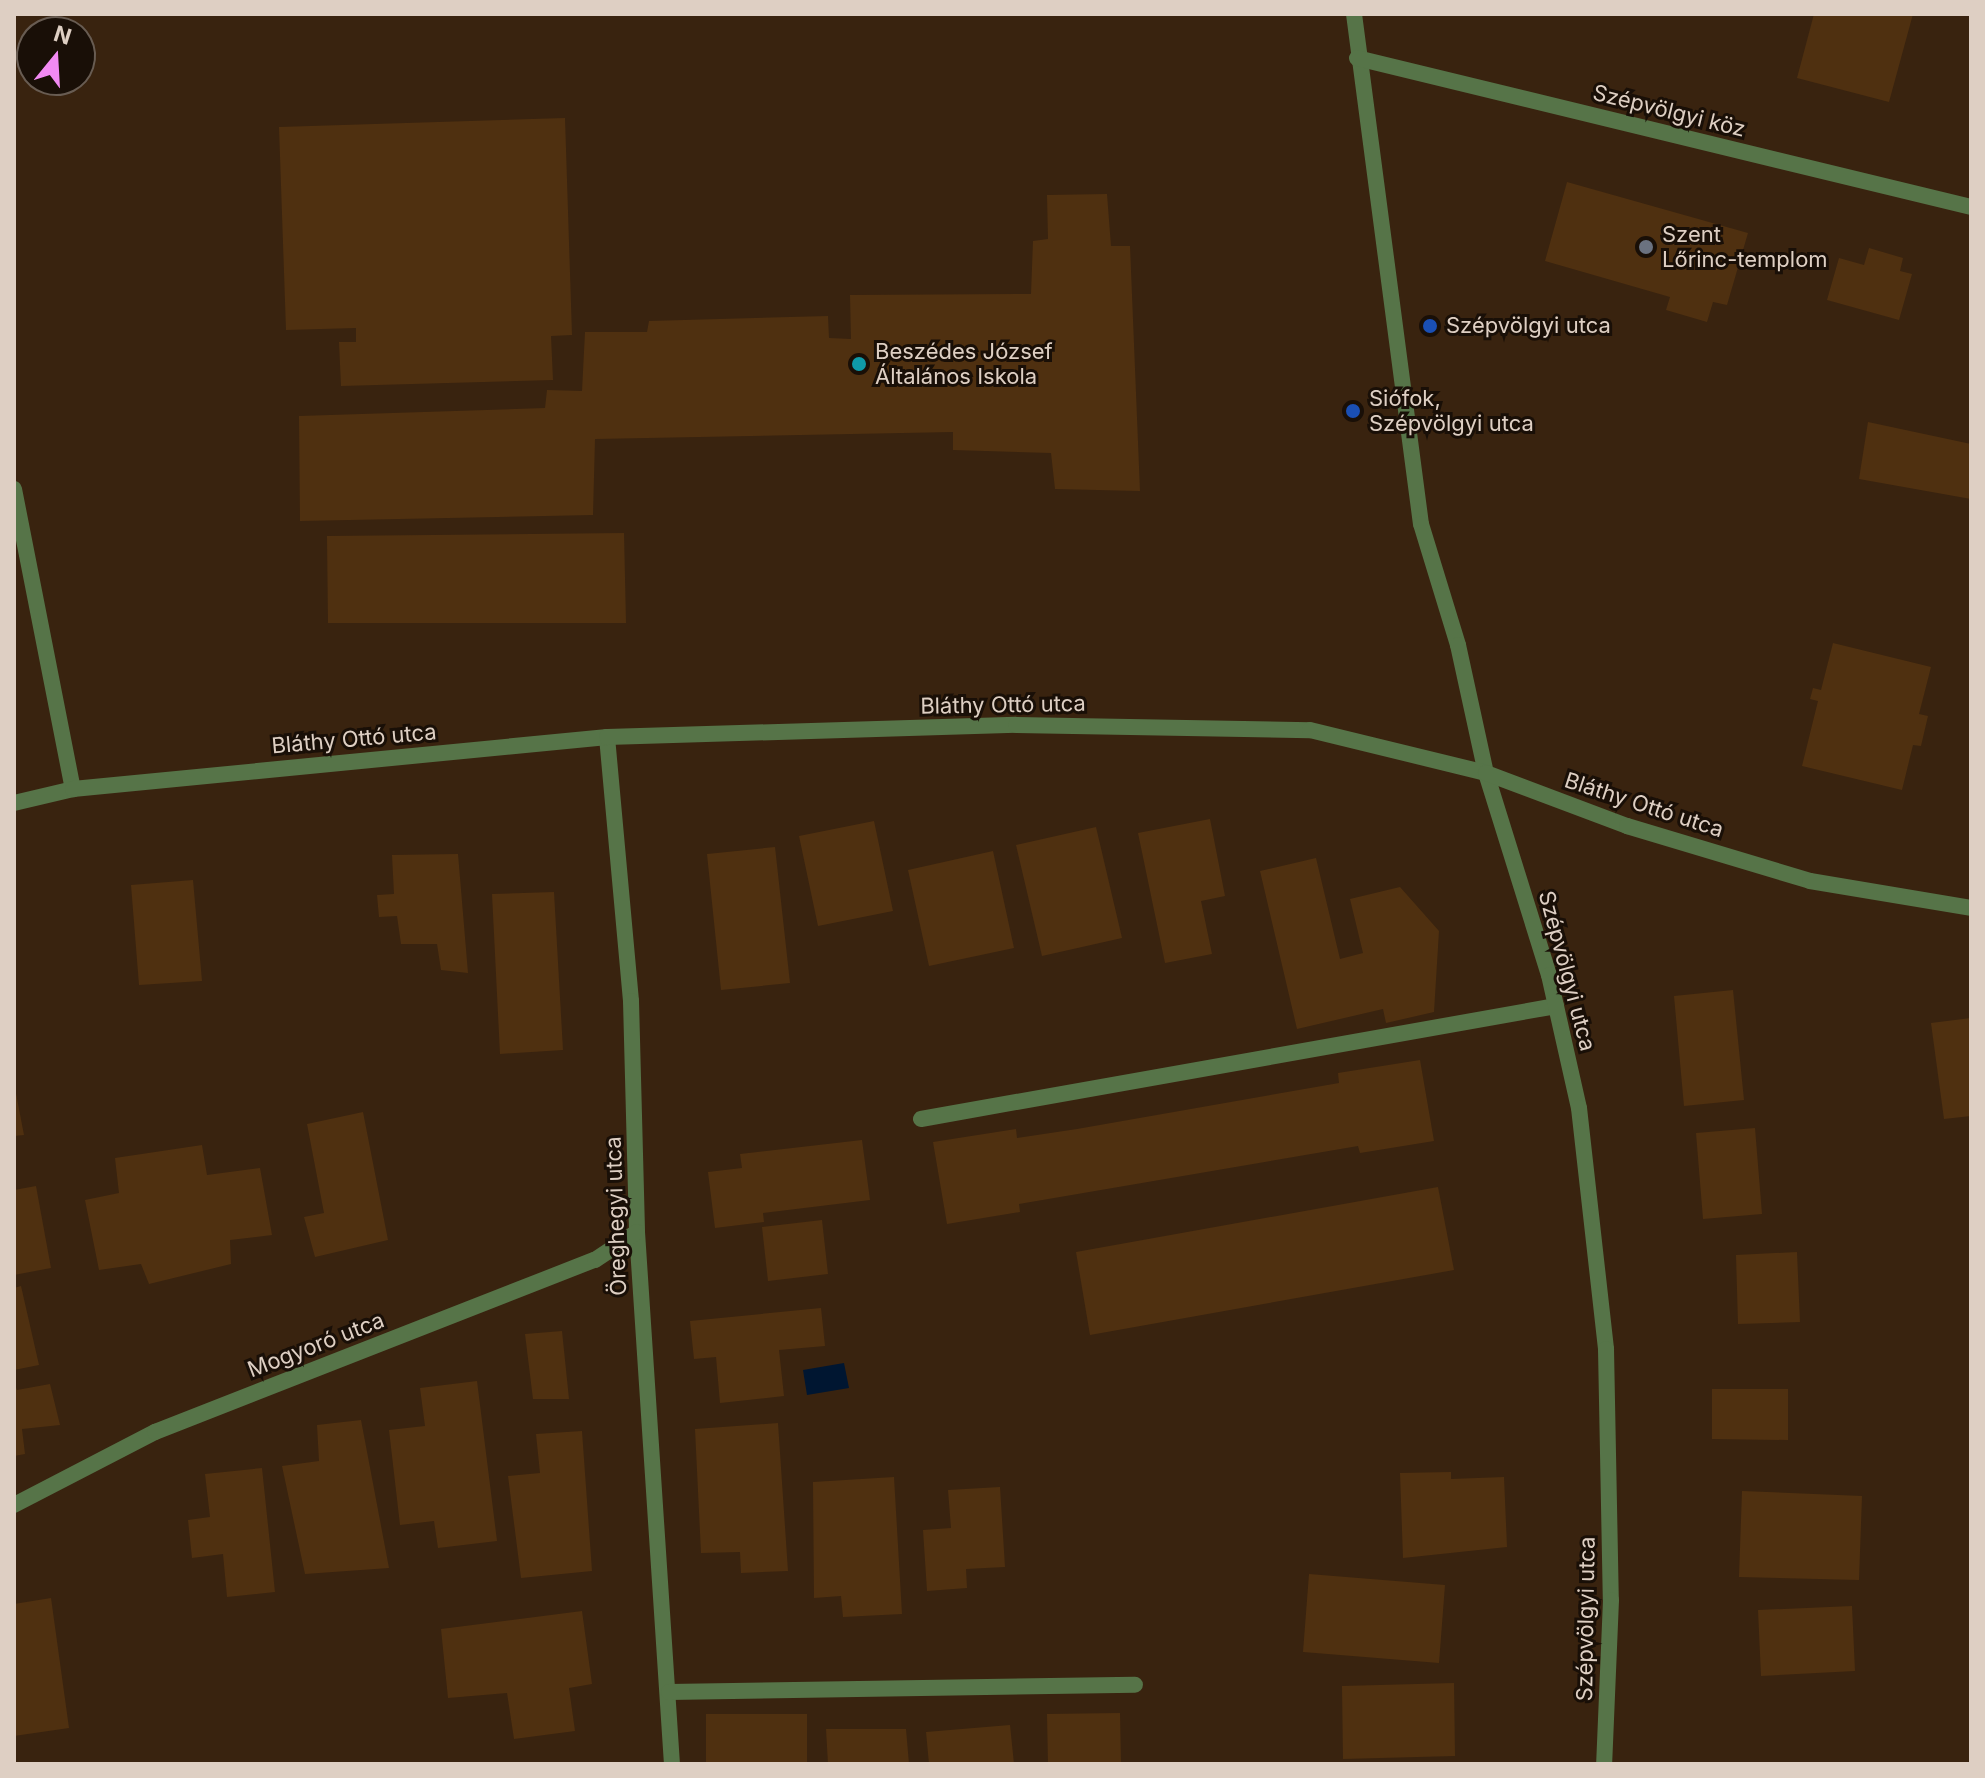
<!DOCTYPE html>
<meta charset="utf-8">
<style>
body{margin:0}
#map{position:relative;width:1985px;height:1778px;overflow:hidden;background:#39230f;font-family:Inter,sans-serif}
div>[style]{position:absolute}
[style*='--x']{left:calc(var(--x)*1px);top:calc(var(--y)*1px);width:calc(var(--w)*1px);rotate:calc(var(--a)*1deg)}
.water>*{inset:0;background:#001631}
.building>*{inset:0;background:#4f3010}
.service>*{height:16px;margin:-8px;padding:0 8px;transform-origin:8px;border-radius:8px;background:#567448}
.minor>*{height:16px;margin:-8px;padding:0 8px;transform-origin:8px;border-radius:8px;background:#567448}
.dots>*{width:22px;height:22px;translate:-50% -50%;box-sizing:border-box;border:4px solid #190f07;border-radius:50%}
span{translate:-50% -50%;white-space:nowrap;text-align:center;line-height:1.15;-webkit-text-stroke:6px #190f07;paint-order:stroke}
.street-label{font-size:22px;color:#decfc3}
.poi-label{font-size:22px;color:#decfc3}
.left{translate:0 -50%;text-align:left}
.frame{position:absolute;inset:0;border:16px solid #decfc3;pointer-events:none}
.north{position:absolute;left:16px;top:16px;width:80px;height:80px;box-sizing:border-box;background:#190f07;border:2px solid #685c52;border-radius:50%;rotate:18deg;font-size:22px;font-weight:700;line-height:32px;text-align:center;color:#decfc3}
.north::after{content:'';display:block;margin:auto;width:28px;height:36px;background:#f28af3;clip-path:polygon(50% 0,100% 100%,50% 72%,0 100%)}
</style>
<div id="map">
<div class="water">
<div style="clip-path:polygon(844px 1363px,849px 1388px,807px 1395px,803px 1370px)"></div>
</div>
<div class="building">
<div style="clip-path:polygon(1814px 14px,1913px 14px,1889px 102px,1797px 78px)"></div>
<div style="clip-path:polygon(565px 118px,572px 335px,551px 336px,553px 380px,341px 386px,339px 342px,356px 342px,356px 328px,286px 330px,279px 127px)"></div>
<div style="clip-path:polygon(1567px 182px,1748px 233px,1727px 305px,1713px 302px,1707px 322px,1666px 310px,1670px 297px,1545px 261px)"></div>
<div style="clip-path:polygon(1107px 194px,1111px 246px,1130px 246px,1140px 491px,1055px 489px,1051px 453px,953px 450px,953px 432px,595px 439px,593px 515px,300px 521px,299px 416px,545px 408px,547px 390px,582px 391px,585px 332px,647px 332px,649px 321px,828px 316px,829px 338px,851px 339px,850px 295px,1031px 294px,1033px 241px,1048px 239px,1047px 195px)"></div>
<div style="clip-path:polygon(1869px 248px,1903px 258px,1900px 271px,1912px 274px,1899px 320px,1827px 300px,1839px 258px,1864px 265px)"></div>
<div style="clip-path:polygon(1868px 422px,1971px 444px,1971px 499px,1859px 479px)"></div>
<div style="clip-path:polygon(624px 533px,626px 623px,328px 623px,327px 536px)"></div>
<div style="clip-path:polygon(1833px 643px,1931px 667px,1919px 714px,1928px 716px,1921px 746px,1913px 745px,1902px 790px,1802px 766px,1818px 701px,1810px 699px,1813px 688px,1821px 690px)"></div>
<div style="clip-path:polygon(1210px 819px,1225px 896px,1201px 901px,1212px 954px,1165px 963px,1138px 833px)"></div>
<div style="clip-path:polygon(874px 821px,893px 911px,818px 926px,799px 836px)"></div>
<div style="clip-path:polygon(1096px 827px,1122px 938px,1042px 956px,1016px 845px)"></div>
<div style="clip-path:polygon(775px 847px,790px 983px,721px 990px,707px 854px)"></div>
<div style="clip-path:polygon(993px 851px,1014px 948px,929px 966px,908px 870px)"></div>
<div style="clip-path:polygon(458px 854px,468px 973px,441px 970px,437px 944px,401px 944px,397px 916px,379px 917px,377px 895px,394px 894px,392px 855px)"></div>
<div style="clip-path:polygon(1316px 858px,1340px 959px,1363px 953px,1350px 899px,1400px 887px,1439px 931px,1434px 1012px,1386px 1023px,1383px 1009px,1297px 1029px,1260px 871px)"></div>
<div style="clip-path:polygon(193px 880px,202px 981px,139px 985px,131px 885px)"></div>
<div style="clip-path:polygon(554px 892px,563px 1050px,500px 1054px,492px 894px)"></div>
<div style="clip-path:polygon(1733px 990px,1744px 1100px,1684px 1106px,1674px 996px)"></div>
<div style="clip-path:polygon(1971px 1018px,1971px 1116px,1944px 1119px,1931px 1023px)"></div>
<div style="clip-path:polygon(1420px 1060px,1434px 1141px,1360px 1153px,1358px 1146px,1019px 1204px,1020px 1212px,947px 1224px,933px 1142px,1016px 1129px,1017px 1138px,1077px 1129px,1339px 1083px,1338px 1073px)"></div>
<div style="clip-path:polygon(14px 1083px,24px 1135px,14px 1136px)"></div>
<div style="clip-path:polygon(363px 1112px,388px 1240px,315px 1257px,304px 1217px,324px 1213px,307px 1124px)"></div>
<div style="clip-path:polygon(1755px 1128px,1762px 1214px,1703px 1219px,1696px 1133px)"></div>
<div style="clip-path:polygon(862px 1140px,870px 1200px,763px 1213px,764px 1222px,715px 1228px,708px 1172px,742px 1168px,740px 1154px)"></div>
<div style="clip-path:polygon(202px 1145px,207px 1175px,260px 1168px,272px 1235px,230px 1240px,231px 1264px,149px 1284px,141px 1264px,99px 1270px,85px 1200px,119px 1193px,115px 1158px)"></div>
<div style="clip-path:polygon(36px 1186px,51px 1268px,14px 1275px,14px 1190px)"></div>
<div style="clip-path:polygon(1438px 1187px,1454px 1270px,1090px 1335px,1076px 1252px)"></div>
<div style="clip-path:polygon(822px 1220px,828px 1274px,768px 1281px,762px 1227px)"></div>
<div style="clip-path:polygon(1797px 1252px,1800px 1322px,1738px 1324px,1736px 1255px)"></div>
<div style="clip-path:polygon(21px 1286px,39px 1365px,14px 1370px,14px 1288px)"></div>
<div style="clip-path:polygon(821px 1308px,825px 1346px,779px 1350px,784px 1396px,720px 1403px,716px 1357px,694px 1359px,690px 1321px)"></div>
<div style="clip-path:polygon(562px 1331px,569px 1399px,533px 1399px,525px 1334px)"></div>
<div style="clip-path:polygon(477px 1381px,497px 1541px,438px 1548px,434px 1521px,400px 1525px,389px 1430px,425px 1426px,420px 1388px)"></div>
<div style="clip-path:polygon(14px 1383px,17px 1390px,50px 1384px,60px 1425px,22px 1429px,25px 1454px,14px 1456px)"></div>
<div style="clip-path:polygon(1712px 1389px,1788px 1389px,1788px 1440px,1712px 1439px)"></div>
<div style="clip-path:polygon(361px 1420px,389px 1568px,305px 1574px,282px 1466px,319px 1461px,317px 1425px)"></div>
<div style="clip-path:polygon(778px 1423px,788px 1571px,741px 1573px,740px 1552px,701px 1553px,695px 1429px)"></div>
<div style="clip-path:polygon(582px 1431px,592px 1571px,521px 1578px,508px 1476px,540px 1473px,536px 1434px)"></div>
<div style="clip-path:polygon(262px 1468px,275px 1592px,227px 1597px,223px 1554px,192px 1558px,188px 1520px,210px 1517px,205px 1474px)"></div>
<div style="clip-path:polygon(1451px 1472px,1451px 1479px,1504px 1477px,1507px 1547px,1403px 1558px,1400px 1473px)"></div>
<div style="clip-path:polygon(894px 1477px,902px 1614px,843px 1617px,841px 1596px,814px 1598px,813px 1482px)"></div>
<div style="clip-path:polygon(1000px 1487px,1005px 1567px,966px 1569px,967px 1588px,927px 1591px,923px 1530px,951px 1528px,948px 1490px)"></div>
<div style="clip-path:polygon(1742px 1491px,1862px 1496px,1859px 1580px,1739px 1577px)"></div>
<div style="clip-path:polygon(1309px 1574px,1445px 1585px,1439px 1663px,1303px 1652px)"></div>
<div style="clip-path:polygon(51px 1598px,69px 1728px,14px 1736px,14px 1604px)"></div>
<div style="clip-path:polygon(1852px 1606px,1855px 1671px,1761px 1676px,1758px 1610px)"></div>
<div style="clip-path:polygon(582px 1611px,592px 1684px,569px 1688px,575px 1731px,514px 1739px,507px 1693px,448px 1698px,441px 1629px)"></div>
<div style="clip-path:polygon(1454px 1683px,1455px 1756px,1343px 1759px,1342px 1686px)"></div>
<div style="clip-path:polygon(1120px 1713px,1121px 1764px,1048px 1764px,1047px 1714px)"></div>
<div style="clip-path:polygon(706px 1714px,807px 1714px,807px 1764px,706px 1764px)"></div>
<div style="clip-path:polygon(1010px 1725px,1014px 1764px,929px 1764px,926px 1732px)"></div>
<div style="clip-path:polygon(826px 1729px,906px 1729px,909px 1764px,828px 1764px)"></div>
</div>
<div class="service">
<div style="--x:921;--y:1119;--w:645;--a:-10.09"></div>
</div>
<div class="minor">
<div style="--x:1354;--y:14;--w:514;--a:82.52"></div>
<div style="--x:1421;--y:524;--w:127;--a:73"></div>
<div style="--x:1458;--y:645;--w:131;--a:77.7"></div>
<div style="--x:1486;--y:773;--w:212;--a:72.7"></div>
<div style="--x:1549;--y:975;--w:136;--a:77.3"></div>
<div style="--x:1579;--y:1108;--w:243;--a:83.6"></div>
<div style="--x:1606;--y:1349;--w:251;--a:88.9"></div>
<div style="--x:1611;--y:1600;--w:164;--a:92.4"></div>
<div style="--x:1357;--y:58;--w:632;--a:13.64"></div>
<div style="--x:14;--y:489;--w:306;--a:78.9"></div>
<div style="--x:607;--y:737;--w:265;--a:84.8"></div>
<div style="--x:631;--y:1001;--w:231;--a:88.5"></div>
<div style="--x:637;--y:1232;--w:533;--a:86.24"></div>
<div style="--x:14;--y:803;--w:61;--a:-13.3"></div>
<div style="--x:73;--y:789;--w:537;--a:-5.56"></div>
<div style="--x:607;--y:737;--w:409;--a:-1.7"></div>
<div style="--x:1016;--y:725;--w:294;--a:1"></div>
<div style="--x:1310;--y:730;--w:181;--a:13.7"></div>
<div style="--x:1486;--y:773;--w:151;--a:20.6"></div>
<div style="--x:1627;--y:826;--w:191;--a:16.7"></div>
<div style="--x:1810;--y:881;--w:163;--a:9.5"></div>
<div style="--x:14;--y:1505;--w:159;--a:-27.4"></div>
<div style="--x:155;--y:1432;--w:472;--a:-21.4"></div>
<div style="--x:595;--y:1260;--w:50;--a:-33.7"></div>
<div style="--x:669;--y:1692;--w:466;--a:-0.9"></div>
</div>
<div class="dots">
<div style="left:1646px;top:247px;background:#6b7280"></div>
<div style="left:1430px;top:326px;background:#1a4fb4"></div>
<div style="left:859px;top:364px;background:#0f9aa8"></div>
<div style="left:1353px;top:411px;background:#1a4fb4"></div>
</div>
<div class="street-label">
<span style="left:1669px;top:111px;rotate:14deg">Szépvölgyi köz</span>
<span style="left:1003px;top:705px;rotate:-1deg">Bláthy Ottó utca</span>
<span style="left:354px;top:739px;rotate:-5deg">Bláthy Ottó utca</span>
<span style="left:1644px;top:805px;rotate:18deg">Bláthy Ottó utca</span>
<span style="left:1567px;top:971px;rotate:75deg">Szépvölgyi utca</span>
<span style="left:616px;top:1216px;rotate:-92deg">Öreghegyi utca</span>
<span style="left:316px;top:1345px;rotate:-21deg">Mogyoró utca</span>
<span style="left:1586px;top:1619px;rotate:-89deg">Szépvölgyi utca</span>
</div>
<div class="poi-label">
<span class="left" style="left:1662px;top:247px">Szent<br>Lőrinc-templom</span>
<span class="left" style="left:1446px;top:326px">Szépvölgyi utca</span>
<span class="left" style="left:875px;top:364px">Beszédes József<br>Általános Iskola</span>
<span class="left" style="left:1369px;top:411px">Siófok,<br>Szépvölgyi utca</span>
</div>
<div class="frame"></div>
<div class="north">N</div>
</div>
